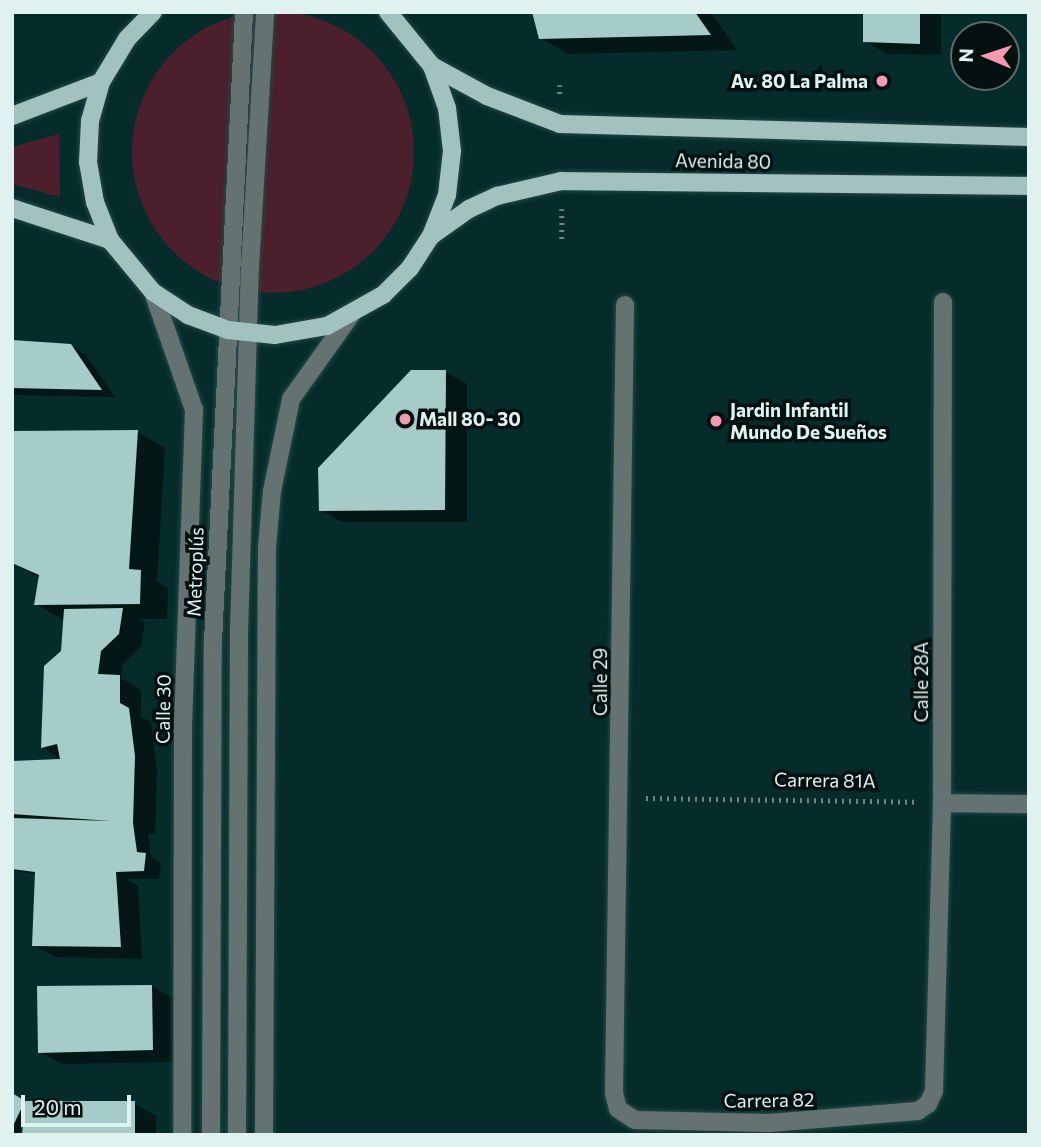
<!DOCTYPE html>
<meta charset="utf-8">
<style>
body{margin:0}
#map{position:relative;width:1041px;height:1147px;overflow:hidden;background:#052c2a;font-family:Commissioner,sans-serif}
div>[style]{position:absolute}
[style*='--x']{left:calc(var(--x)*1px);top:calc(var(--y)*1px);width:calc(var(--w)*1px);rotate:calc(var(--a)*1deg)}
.green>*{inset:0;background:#4b1f2b}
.round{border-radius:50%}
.shadow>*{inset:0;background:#0007}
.building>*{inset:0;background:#a5ccc9}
.path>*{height:4.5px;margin-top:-2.25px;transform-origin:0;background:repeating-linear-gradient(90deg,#698785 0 2px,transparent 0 7px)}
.roads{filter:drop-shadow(0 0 2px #244846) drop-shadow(0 0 2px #244846)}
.minor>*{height:18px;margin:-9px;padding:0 9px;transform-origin:9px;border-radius:9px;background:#647372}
.major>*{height:18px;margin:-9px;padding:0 9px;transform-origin:9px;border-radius:9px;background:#a2c2bf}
.dots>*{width:19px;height:19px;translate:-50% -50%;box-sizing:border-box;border:4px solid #041110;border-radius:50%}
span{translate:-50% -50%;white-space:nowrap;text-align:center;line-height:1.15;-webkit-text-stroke:7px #041110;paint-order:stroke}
.poi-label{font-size:19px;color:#dff2f0;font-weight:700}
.right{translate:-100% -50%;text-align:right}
.left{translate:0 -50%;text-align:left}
.street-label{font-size:19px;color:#dff2f0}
.frame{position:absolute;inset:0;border:14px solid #dff2f0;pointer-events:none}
.north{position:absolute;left:950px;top:21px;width:70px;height:70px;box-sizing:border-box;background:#041110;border:2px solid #5c6b6a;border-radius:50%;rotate:272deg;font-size:19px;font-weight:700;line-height:28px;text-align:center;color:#dff2f0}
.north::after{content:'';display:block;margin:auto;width:24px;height:32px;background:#f29aae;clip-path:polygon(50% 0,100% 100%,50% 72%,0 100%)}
.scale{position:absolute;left:21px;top:1095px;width:110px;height:32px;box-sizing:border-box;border:4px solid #dff2f0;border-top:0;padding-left:9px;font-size:21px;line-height:24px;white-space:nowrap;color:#dff2f0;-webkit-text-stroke:5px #041110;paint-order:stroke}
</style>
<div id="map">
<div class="green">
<div class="round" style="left:132px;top:11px;width:282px;height:282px"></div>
<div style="clip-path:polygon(59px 134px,60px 197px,12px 184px,12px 147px)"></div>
</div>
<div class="shadow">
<div style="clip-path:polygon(533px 12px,711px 12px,737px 50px,569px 54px,540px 38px)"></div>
<div style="clip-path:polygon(865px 12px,941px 12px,941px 55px,887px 54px,865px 41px)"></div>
<div style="clip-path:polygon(12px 342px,71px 346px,86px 355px,115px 397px,16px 395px,12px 393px)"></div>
<div style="clip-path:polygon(445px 372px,467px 384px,467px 522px,342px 522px,320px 510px)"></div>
<div style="clip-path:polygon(137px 432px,165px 448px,157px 581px,168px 588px,167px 619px,139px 619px,145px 623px,141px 646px,123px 664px,121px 678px,141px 690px,141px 717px,151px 722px,157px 770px,155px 834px,148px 834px,151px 857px,161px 863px,159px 879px,126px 879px,138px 886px,142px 959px,56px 957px,34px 945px,37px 874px,12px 870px,12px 718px,12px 762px,62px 761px,43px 747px,62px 651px,63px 620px,36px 604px,40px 578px,12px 562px)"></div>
<div style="clip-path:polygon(152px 986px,174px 999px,174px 1062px,62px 1064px,40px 1052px)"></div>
<div style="clip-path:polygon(12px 1094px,26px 1103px,134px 1103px,156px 1116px,156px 1135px,24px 1135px,25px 1120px,18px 1135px,12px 1135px)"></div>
</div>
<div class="building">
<div style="clip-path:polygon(532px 12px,695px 12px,711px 35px,539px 39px)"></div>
<div style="clip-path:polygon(863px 12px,920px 12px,920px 44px,863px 42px)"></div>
<div style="clip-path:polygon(12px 340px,71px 344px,102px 390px,12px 388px)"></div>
<div style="clip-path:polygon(411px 370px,446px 370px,445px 510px,319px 511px,318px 468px)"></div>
<div style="clip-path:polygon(138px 430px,129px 569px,141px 570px,140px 604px,34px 605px,39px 575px,12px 563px,12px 431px)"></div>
<div style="clip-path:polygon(123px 608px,119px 634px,101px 651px,98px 674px,120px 675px,120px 703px,129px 708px,135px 756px,133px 823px,137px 852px,146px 853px,144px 871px,116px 872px,121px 947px,32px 946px,35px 872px,12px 869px,12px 818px,111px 821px,12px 814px,12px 761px,60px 759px,57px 744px,41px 748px,44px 666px,61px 651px,64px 609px)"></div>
<div style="clip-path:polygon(152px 985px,153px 1050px,38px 1053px,37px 986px)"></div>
<div style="clip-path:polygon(12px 1093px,25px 1101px,12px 1128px)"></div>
<div style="clip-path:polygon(25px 1101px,135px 1101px,135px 1135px,22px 1135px)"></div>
</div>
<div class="path">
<div style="--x:560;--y:85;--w:11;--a:90"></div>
<div style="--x:562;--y:209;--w:34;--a:90"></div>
<div style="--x:646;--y:798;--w:271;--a:0.8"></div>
</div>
<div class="roads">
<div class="minor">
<div style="--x:153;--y:292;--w:125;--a:70.8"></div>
<div style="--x:194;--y:410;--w:311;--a:92"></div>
<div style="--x:183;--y:721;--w:414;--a:90.1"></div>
<div style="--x:625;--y:305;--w:788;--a:90.8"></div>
<div style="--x:614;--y:1093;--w:16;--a:76"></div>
<div style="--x:618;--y:1109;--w:20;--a:33"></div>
<div style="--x:635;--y:1120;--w:134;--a:1.3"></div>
<div style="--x:769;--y:1123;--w:149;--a:-4.6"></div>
<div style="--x:918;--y:1111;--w:12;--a:-35"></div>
<div style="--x:928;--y:1104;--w:14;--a:-65"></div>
<div style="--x:934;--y:1091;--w:288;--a:-88.4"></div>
<div style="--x:942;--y:803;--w:501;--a:-89.89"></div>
<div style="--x:942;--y:803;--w:87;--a:0.7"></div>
<div style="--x:211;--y:1135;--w:493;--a:-89.8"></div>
<div style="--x:213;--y:642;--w:631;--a:-87.18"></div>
<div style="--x:237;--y:1135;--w:503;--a:-89.77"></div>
<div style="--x:239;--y:632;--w:365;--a:-88.3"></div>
<div style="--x:250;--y:267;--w:255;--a:-86.6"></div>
<div style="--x:264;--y:1135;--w:588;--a:-89.71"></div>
<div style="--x:267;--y:547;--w:56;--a:-84.9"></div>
<div style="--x:272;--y:491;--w:94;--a:-78.3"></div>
<div style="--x:291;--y:399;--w:103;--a:-54.5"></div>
</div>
<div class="major">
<div style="--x:153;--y:12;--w:37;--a:134"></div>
<div style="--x:127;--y:39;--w:50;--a:121.2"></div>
<div style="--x:101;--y:82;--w:41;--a:105.8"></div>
<div style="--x:90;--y:121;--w:41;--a:92.8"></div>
<div style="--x:88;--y:162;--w:41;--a:80.1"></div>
<div style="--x:95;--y:202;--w:41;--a:68.5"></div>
<div style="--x:110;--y:240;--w:67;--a:50.4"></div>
<div style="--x:153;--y:292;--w:42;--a:33.3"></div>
<div style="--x:188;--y:315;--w:43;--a:20.6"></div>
<div style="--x:228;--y:330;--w:47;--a:6.1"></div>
<div style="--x:275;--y:335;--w:53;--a:-9.8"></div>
<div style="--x:327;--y:326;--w:64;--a:-29"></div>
<div style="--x:383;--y:295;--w:38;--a:-45"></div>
<div style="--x:410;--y:268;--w:38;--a:-57"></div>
<div style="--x:431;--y:236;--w:44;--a:-68.7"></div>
<div style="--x:447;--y:195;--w:44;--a:-83.5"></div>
<div style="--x:452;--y:151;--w:43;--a:-96.6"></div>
<div style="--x:447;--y:108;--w:45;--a:-109.7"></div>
<div style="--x:432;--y:66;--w:70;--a:-129.2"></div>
<div style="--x:432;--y:66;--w:63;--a:28.6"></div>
<div style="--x:487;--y:96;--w:78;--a:21"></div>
<div style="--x:560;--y:124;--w:469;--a:1.6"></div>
<div style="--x:12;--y:116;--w:95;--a:-20.9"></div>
<div style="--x:12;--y:208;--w:103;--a:18.1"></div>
<div style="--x:431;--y:236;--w:47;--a:-35.4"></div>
<div style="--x:469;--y:209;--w:31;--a:-25"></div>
<div style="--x:497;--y:196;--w:66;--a:-13.2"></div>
<div style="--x:561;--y:181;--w:468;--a:0.6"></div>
</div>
</div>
<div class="dots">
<div style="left:882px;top:81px;background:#f29aae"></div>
<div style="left:405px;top:419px;background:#f29aae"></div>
<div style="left:716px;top:421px;background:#f29aae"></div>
</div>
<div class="poi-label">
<span class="right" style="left:868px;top:81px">Av. 80 La Palma</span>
<span class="left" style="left:730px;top:421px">Jardin Infantil<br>Mundo De Sueños</span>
<span class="left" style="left:419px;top:419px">Mall 80- 30</span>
</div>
<div class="street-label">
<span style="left:723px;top:161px;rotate:1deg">Avenida 80</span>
<span style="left:195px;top:572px;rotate:-88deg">Metroplús</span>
<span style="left:600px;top:682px;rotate:-90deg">Calle 29</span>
<span style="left:921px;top:682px;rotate:-90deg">Calle 28A</span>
<span style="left:163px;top:709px;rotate:-89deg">Calle 30</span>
<span style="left:825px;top:780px;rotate:1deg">Carrera 81A</span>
<span style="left:769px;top:1100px;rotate:-1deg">Carrera 82</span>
</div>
<div class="frame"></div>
<div class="north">N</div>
<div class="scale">20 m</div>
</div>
